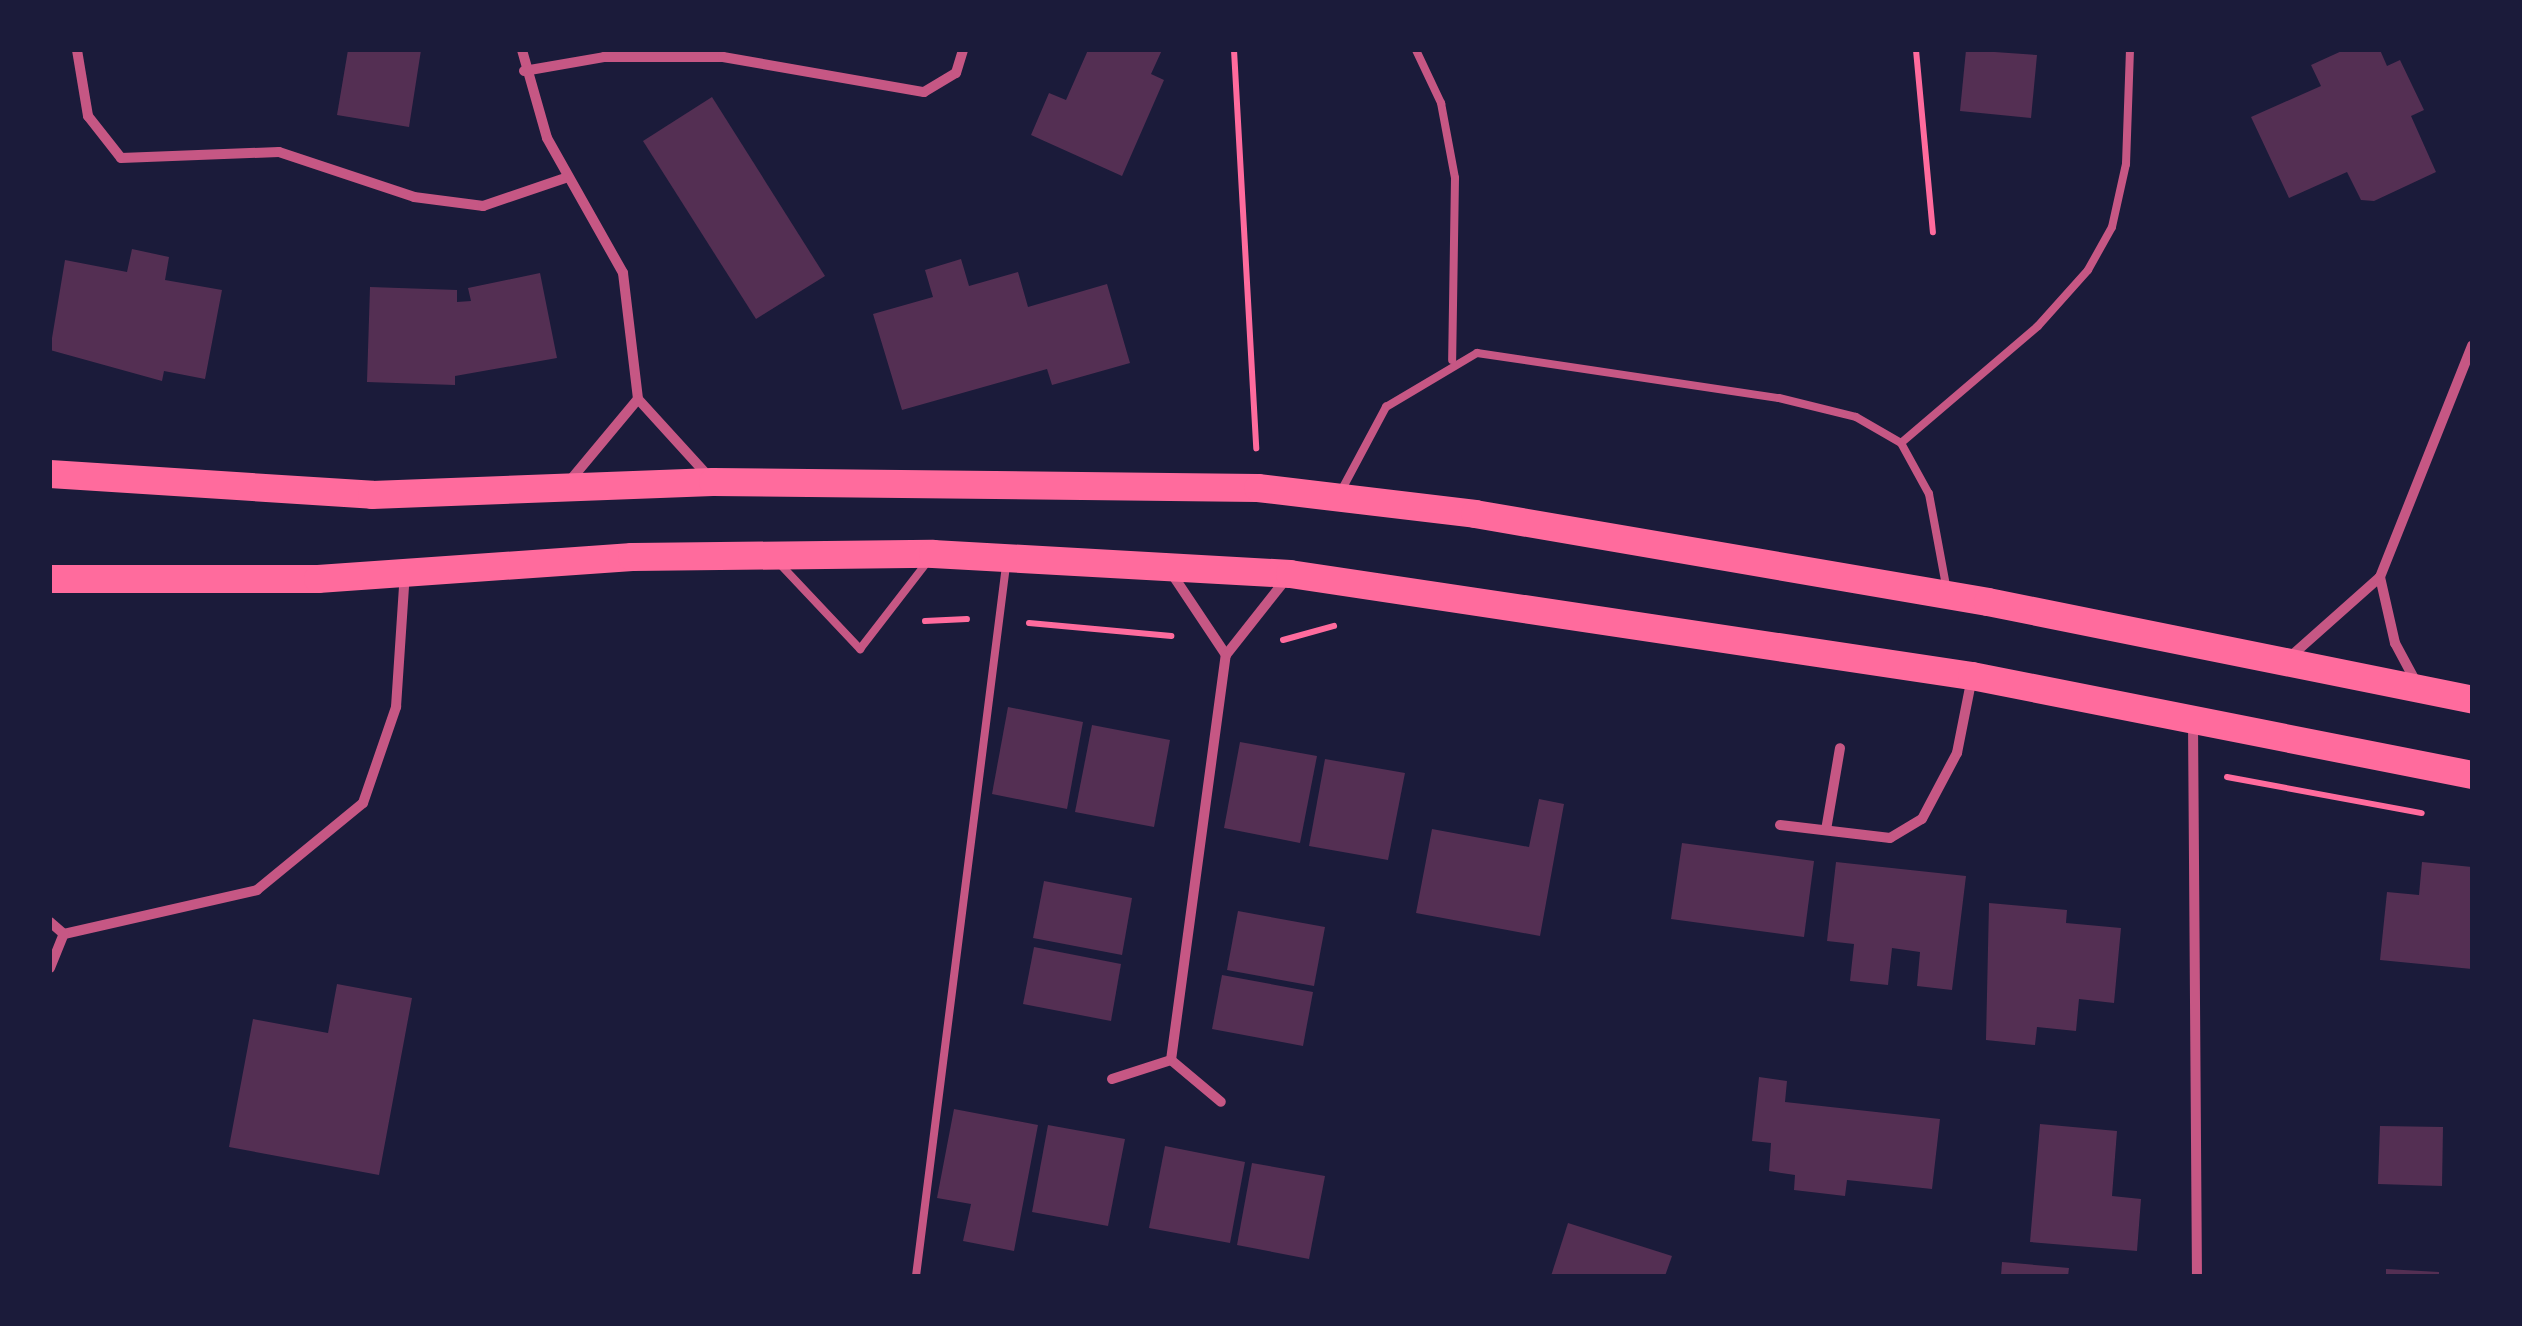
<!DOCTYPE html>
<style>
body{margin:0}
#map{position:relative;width:2522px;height:1326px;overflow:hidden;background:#1b1b3a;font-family:Montserrat,sans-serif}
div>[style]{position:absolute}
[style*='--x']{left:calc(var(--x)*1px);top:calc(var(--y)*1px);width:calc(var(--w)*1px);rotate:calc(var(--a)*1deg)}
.building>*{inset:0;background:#542f53}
.path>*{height:6px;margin:-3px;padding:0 3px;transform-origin:3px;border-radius:3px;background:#ff6b9d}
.service>*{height:8px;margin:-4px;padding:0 4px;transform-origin:4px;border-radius:4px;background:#c65784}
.minor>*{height:10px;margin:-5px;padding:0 5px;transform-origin:5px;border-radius:5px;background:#c65784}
.trunk>*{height:28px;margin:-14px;padding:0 14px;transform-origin:14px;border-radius:14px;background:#ff6b9d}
span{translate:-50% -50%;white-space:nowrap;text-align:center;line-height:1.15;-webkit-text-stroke:10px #1b1b3a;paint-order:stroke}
.frame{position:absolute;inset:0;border:52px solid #1b1b3a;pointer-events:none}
</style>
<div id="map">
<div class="building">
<div style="clip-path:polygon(348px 50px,421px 50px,409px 127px,337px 115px)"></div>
<div style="clip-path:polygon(1088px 50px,1162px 50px,1151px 74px,1164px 80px,1122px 176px,1031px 135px,1049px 93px,1066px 100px)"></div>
<div style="clip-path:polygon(1966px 50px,2037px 55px,2031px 118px,1960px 111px)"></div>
<div style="clip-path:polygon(2344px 50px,2380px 50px,2387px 66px,2400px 60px,2424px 110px,2411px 116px,2436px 172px,2374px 201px,2361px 200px,2347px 172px,2289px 198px,2251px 117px,2321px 86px,2311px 65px)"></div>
<div style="clip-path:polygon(712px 97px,825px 276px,756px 319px,643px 141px)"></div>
<div style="clip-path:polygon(132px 249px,169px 257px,165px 280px,222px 290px,205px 379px,164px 371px,162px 381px,50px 350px,65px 260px,127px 272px)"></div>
<div style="clip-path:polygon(961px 259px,969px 286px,1018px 272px,1028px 307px,1107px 284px,1130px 363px,1052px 385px,1047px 369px,902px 410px,873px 314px,933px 297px,925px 270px)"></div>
<div style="clip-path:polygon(540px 273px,557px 358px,455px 376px,455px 385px,367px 382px,370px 287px,457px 290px,457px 302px,471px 301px,468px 288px)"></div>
<div style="clip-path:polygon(1008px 707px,1083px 722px,1067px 809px,992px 794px)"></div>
<div style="clip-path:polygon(1092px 725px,1170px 740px,1154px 827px,1075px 812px)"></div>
<div style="clip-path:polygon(1240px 742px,1317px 756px,1300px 843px,1224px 828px)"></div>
<div style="clip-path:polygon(1325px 759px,1405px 773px,1388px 860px,1309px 846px)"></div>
<div style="clip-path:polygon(1539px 799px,1564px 804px,1540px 936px,1416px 913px,1432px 829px,1529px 847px)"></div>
<div style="clip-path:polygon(1682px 843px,1814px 861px,1804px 937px,1671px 919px)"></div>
<div style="clip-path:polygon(1836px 862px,1966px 876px,1952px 990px,1917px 986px,1920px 952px,1892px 948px,1888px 985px,1850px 981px,1854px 944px,1827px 941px)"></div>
<div style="clip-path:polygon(2422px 862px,2472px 867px,2472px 969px,2380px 960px,2387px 892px,2419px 895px)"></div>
<div style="clip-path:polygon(1044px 881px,1132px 898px,1122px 955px,1033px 938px)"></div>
<div style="clip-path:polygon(1989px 903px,2067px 910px,2066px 923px,2121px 928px,2114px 1003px,2079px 999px,2076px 1031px,2037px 1027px,2035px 1045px,1986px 1040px)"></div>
<div style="clip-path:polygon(1238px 911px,1325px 927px,1314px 986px,1227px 970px)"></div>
<div style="clip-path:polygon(1034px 947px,1121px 964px,1111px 1021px,1023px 1004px)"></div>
<div style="clip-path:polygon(1222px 975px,1313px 992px,1303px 1046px,1212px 1029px)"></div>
<div style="clip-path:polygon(337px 984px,412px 998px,379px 1175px,229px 1147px,253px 1019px,328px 1033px)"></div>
<div style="clip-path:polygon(1759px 1077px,1787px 1081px,1785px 1102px,1940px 1119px,1932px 1189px,1847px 1180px,1845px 1196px,1794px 1190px,1795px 1175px,1769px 1171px,1771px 1143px,1752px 1141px)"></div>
<div style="clip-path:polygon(954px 1109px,1038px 1125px,1014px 1251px,963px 1241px,971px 1204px,937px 1198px)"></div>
<div style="clip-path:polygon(2040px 1124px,2117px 1131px,2112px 1196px,2141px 1199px,2137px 1251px,2030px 1242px)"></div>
<div style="clip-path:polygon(1048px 1125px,1125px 1139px,1108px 1226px,1032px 1212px)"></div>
<div style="clip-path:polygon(2380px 1126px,2443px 1127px,2442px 1186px,2378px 1184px)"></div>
<div style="clip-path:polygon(1165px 1146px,1245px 1162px,1230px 1243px,1149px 1228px)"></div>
<div style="clip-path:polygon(1252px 1163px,1325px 1176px,1309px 1259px,1237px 1245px)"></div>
<div style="clip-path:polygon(1568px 1223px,1672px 1256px,1665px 1276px,1551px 1276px)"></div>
<div style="clip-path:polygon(2002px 1262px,2069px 1268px,2068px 1276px,2001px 1276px)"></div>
<div style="clip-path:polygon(2386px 1269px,2439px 1272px,2439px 1276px,2386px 1276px)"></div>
</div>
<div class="path">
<div style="--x:1234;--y:50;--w:399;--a:86.8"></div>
<div style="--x:1916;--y:50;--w:183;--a:84.7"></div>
<div style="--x:925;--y:621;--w:42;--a:-2.7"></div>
<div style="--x:1029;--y:623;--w:143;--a:5.2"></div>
<div style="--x:1283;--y:640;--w:53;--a:-15.4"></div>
<div style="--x:2227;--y:777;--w:198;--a:10.5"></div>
</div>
<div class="service">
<div style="--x:1416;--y:50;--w:59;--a:64.7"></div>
<div style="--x:1441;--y:103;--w:76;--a:79.4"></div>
<div style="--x:1455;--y:178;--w:182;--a:90.9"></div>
<div style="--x:1340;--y:493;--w:98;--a:-61.9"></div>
<div style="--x:1386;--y:407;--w:106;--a:-30.7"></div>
<div style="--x:1477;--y:353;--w:305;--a:8.5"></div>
<div style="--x:1779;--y:398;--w:79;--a:13.9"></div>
<div style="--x:1856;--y:417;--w:52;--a:30"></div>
<div style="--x:778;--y:562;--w:120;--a:46.7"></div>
<div style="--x:860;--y:649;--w:111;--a:-52.3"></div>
<div style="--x:1947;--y:591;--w:99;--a:-100.5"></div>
<div style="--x:1929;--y:494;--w:58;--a:-118.8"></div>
<div style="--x:1901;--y:443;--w:180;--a:-40.5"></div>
<div style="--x:2038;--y:326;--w:75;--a:-48.2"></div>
<div style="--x:2088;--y:270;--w:49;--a:-60.8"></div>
<div style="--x:2112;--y:227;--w:65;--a:-77.5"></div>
<div style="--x:2126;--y:164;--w:114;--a:-88"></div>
<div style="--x:916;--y:1276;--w:716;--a:-82.78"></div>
</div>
<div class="minor">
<div style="--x:77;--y:50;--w:67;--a:80.5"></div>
<div style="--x:88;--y:116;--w:53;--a:51.8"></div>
<div style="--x:121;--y:158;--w:158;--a:-2.2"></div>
<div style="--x:279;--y:152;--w:142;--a:18.4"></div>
<div style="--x:414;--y:197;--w:70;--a:7.4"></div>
<div style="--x:483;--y:206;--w:90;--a:-18.8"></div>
<div style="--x:522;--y:50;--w:91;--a:74.1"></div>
<div style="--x:547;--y:138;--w:155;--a:60.6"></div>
<div style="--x:623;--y:273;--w:127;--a:83.2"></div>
<div style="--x:638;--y:399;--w:105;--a:47.7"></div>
<div style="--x:524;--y:71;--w:81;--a:-9.9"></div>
<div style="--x:604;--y:57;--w:119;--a:0"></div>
<div style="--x:723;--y:57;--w:204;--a:9.9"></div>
<div style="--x:924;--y:92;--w:37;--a:-31"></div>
<div style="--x:956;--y:73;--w:24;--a:-73"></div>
<div style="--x:568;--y:483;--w:109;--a:-50.2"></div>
<div style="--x:1170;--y:571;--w:101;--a:56.3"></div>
<div style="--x:1226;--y:655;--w:97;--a:-51.7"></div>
<div style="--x:2380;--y:577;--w:68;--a:77.2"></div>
<div style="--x:2395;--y:643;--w:47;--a:61.8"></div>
<div style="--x:2290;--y:657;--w:120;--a:-41.6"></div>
<div style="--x:2380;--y:577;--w:249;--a:-68.3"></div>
<div style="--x:2193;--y:722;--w:554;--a:89.59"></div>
<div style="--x:1780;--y:825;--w:111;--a:6.7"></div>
<div style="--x:1890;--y:838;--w:37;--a:-31"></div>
<div style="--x:1922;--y:819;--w:75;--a:-62.1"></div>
<div style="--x:1957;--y:753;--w:77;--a:-78.8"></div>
<div style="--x:1826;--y:830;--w:83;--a:-80.3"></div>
<div style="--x:50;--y:922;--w:18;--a:41"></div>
<div style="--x:64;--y:934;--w:198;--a:-12.8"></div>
<div style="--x:257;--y:890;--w:137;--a:-39.4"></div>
<div style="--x:363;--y:803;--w:102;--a:-71"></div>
<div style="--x:396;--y:707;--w:134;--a:-86.2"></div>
<div style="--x:50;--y:968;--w:37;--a:-68"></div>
<div style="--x:1171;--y:1060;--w:409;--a:-82.3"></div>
<div style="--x:1112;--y:1079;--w:62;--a:-17.9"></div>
<div style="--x:1171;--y:1060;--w:65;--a:40"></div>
</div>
<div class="trunk">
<div style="--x:50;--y:474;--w:323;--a:3.7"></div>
<div style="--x:372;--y:495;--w:341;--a:-2.2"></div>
<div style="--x:713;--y:482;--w:545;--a:0.63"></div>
<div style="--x:1258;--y:488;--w:219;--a:6.8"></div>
<div style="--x:1475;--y:514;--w:520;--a:9.73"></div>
<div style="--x:1988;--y:602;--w:494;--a:11.4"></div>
<div style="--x:50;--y:579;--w:268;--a:0"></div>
<div style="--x:318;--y:579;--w:315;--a:-4"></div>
<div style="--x:632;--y:557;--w:301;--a:-0.6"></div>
<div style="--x:933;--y:554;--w:358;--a:3.2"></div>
<div style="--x:1290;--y:574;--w:690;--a:8.51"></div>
<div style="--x:1972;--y:676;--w:510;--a:11.2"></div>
</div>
<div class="frame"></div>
</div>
